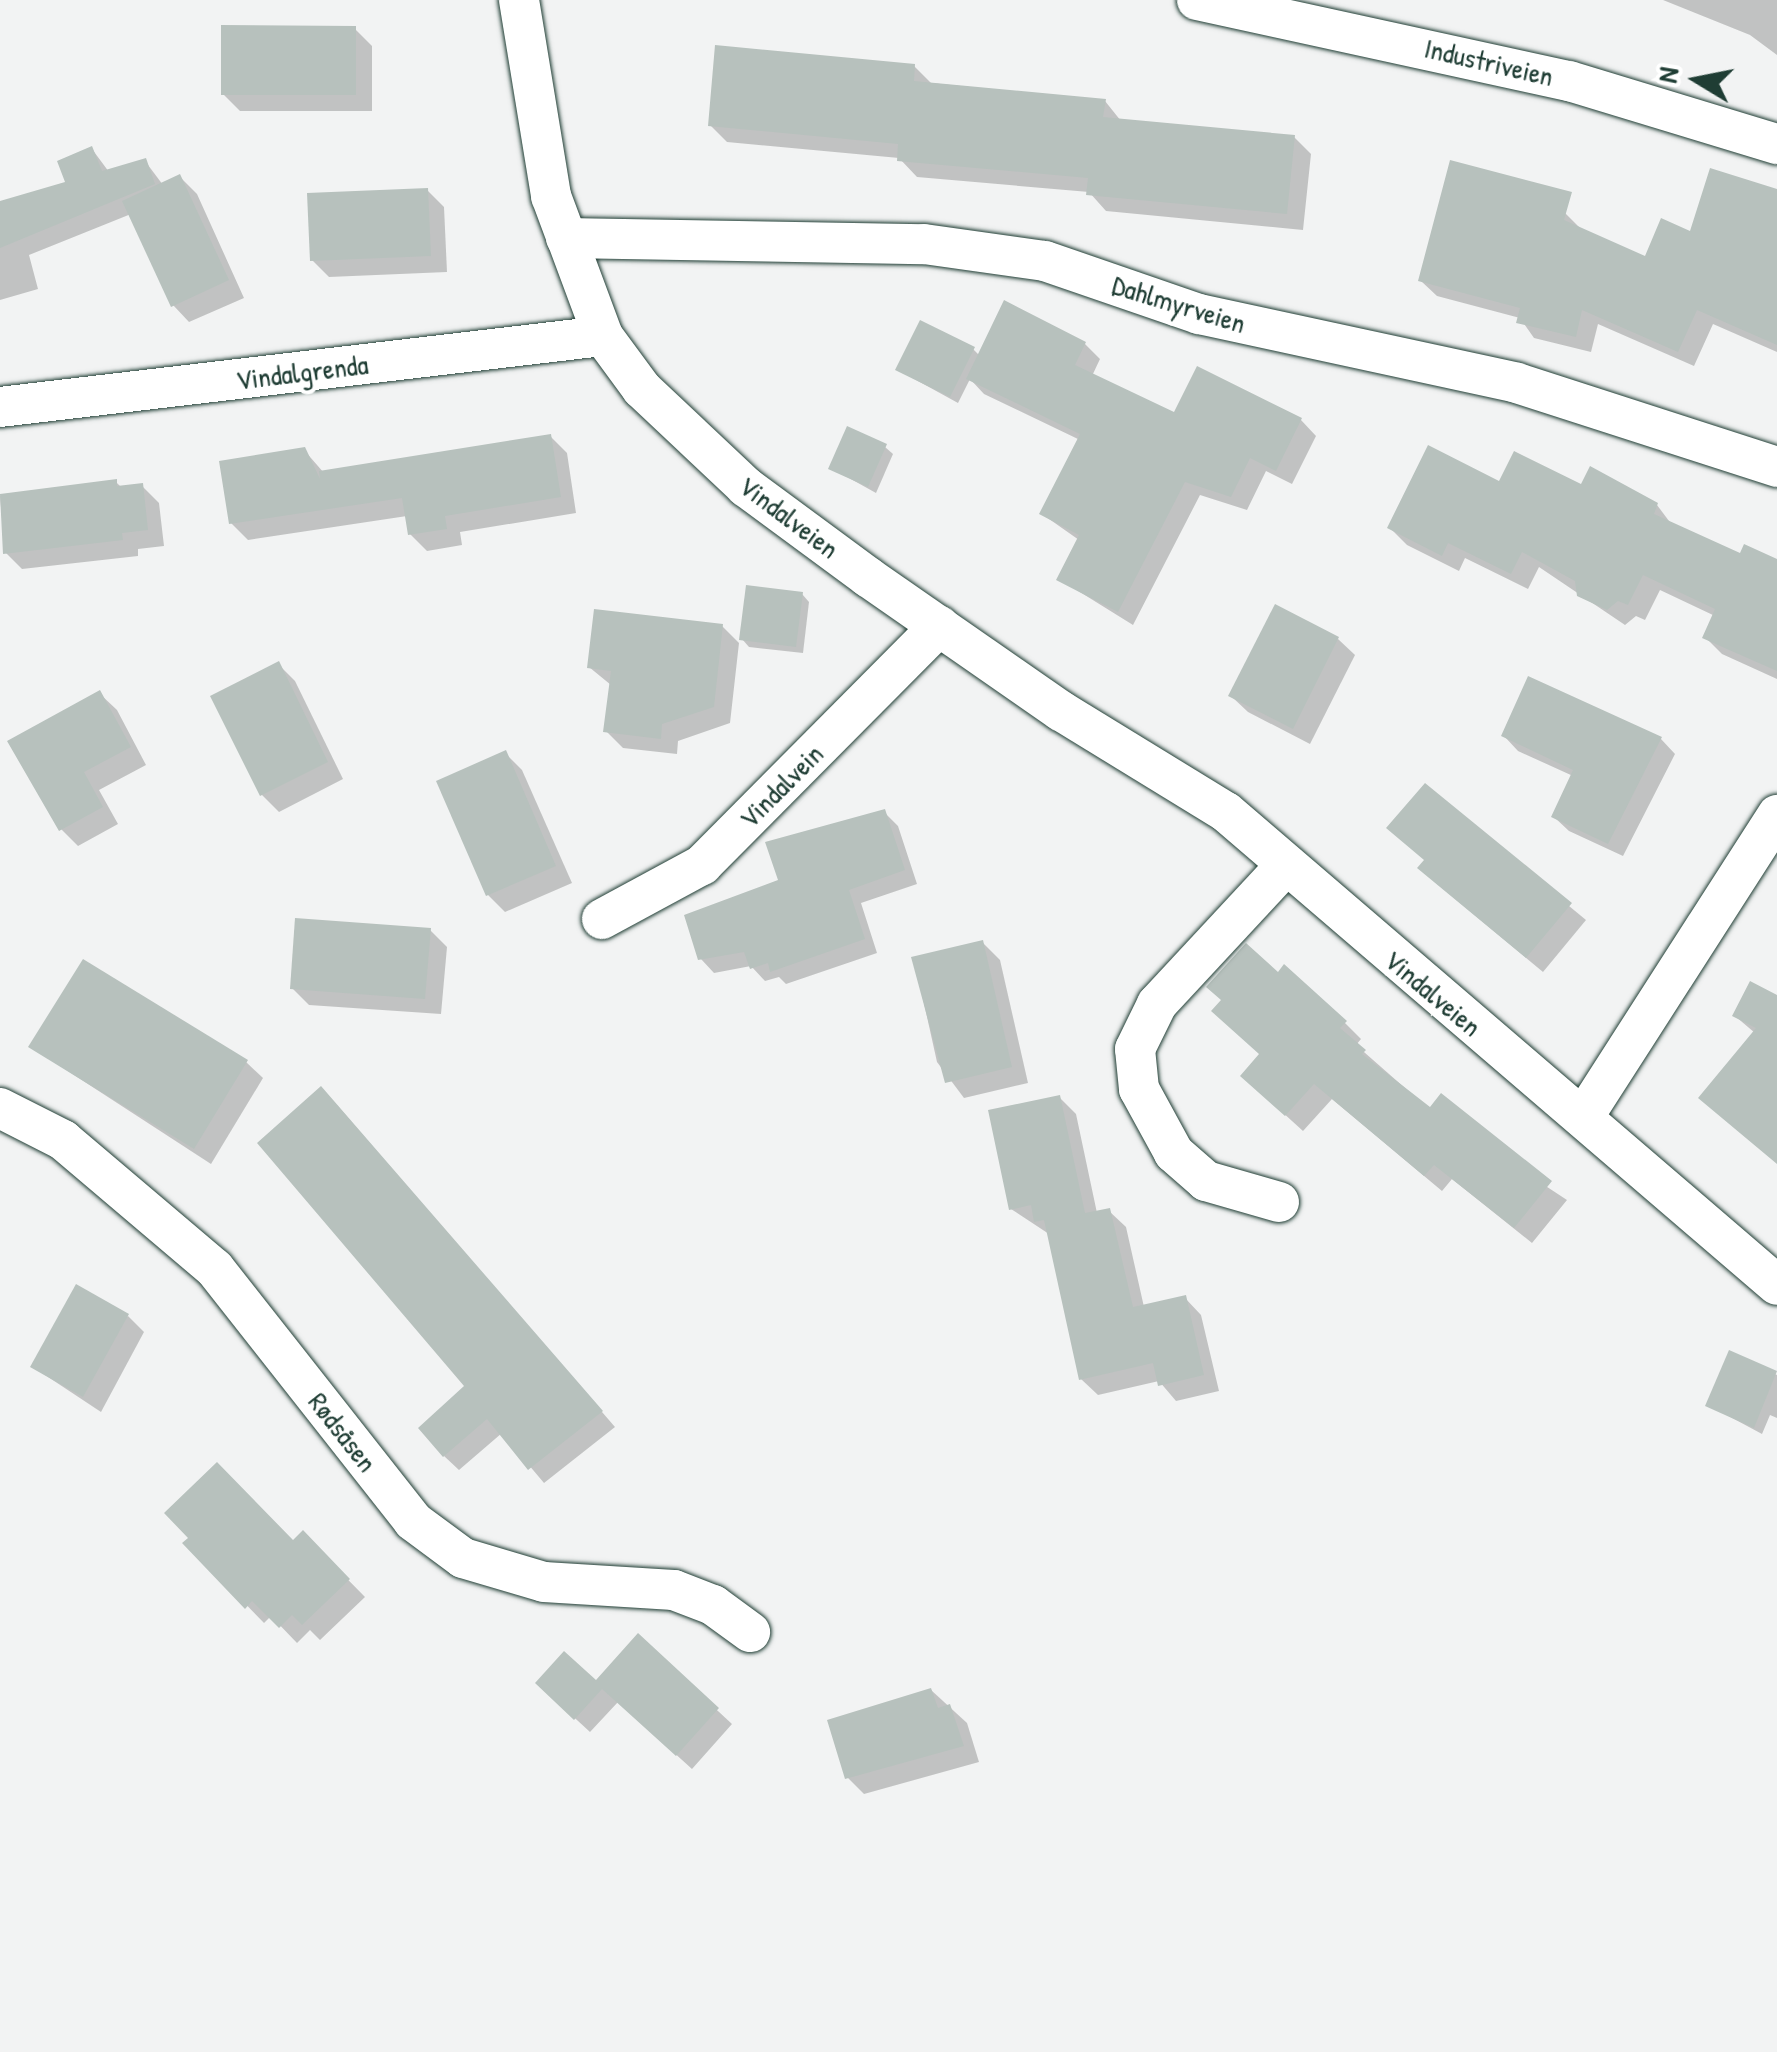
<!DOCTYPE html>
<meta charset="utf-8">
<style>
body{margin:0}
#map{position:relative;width:1777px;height:2052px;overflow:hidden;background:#f2f3f3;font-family:"Patrick Hand",sans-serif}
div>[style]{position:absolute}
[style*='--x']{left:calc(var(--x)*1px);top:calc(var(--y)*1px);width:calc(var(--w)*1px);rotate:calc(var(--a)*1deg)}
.shadow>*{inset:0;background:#0003}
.building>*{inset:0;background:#b7c1bd}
.roads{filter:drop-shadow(0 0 2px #1f3d34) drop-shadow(0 0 2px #1f3d34)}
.street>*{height:40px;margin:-20px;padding:0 20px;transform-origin:20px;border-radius:20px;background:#fff}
span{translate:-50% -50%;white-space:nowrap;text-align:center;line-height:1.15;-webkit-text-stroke:8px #fff;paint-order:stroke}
.street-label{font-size:28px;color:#1f3d34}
.north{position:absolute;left:1647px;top:30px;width:100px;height:100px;-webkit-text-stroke:8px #fff;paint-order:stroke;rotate:280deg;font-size:28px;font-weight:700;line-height:40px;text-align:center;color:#1f3d34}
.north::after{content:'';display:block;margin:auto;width:35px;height:45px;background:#1f3d34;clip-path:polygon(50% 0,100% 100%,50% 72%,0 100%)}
</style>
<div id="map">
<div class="shadow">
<div style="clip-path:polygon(1663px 0,1777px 0,1777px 55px,1750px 35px)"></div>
<div style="clip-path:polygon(355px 29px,372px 46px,372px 111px,240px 111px,223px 94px)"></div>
<div style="clip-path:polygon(914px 66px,931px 83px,1105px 101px,1121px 121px,1294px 137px,1311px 154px,1303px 230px,1106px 211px,1089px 192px,917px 177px,899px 158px,727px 142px,710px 125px)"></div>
<div style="clip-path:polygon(92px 149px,109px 172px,145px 161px,163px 185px,180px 177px,197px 194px,244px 298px,189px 322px,173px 305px,131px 214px,29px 255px,38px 289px,0 300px,0 203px,69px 183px)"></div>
<div style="clip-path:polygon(427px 190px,444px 207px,447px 272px,329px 277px,312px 260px)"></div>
<div style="clip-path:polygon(1777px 199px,1777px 352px,1713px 324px,1694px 366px,1598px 324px,1591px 352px,1534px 338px,1520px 318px,1437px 296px,1421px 281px,1565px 213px,1581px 229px,1646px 259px)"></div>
<div style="clip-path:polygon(1085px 344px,1100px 359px,1092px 376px,1175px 416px,1198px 369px,1301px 420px,1316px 436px,1292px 484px,1266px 471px,1247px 510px,1200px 495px,1133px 625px,1059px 579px,1079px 540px,1042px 514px,1080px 440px,984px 394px,970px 379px,958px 403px,898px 370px,973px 349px,980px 356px)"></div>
<div style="clip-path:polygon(550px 436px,567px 453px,576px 513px,460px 532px,462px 545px,427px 551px,410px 534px,407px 516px,248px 540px,231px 523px,304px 450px,324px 473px)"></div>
<div style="clip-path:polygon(885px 447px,893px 454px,876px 493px,831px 468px)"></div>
<div style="clip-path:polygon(116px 482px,122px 488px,142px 486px,159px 503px,164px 546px,138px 549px,138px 556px,22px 569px,5px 552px,0 496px)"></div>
<div style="clip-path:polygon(1500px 484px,1583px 487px,1657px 505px,1672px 525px,1741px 557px,1777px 562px,1777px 679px,1722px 654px,1705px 637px,1715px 616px,1660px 590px,1645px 620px,1636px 616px,1625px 625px,1539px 567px,1528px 589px,1465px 558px,1459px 571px,1407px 545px,1390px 528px)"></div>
<div style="clip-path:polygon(802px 594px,809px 602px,803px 653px,749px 647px,742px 639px)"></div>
<div style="clip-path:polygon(722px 626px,739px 643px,730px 723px,678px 741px,677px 754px,623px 748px,606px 731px,611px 685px,589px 667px)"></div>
<div style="clip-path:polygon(1338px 639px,1355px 655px,1310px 744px,1248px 712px,1231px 696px)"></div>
<div style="clip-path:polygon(278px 664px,295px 681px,343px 779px,279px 812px,262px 795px)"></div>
<div style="clip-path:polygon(100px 694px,117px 710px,146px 765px,99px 790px,118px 824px,78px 846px,61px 829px)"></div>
<div style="clip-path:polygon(1504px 736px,1661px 739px,1675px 754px,1623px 856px,1569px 831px,1554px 817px,1573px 776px,1518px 751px)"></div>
<div style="clip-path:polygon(505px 753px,522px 770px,572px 883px,505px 912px,488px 895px)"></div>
<div style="clip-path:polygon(1425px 787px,1586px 920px,1543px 972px,1436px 883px,1426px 861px)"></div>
<div style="clip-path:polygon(884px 812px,898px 826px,917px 884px,861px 903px,877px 953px,786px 984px,779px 977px,765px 981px,751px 966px,714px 973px,701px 959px,782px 881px)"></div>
<div style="clip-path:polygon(430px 930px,447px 947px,441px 1014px,309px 1005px,292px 988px)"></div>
<div style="clip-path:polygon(983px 943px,1000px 960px,1028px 1083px,964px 1098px,937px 1062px,914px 958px)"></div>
<div style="clip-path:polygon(1278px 975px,1345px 1023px,1361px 1039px,1356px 1045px,1430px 1110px,1567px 1200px,1532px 1243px,1452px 1179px,1442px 1191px,1332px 1099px,1303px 1131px,1260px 1092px)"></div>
<div style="clip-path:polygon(1777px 997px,1777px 1163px,1701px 1098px,1755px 1033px,1735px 1016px)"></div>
<div style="clip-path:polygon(31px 1047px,246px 1062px,263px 1078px,211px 1164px)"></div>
<div style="clip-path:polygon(1060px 1098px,1076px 1114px,1097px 1213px,1109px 1211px,1126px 1227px,1144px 1307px,1185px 1298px,1201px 1315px,1219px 1391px,1176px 1401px,1159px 1381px,1098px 1395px,1081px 1379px,1049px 1234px,1011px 1209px)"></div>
<div style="clip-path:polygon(336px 1104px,615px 1427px,544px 1483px,502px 1433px,459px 1470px,444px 1456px,468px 1387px)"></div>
<div style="clip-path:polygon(128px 1316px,144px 1332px,101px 1412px,33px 1367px)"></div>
<div style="clip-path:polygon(1730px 1354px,1777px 1375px,1777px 1418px,1770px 1415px,1762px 1434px,1708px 1405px)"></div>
<div style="clip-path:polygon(303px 1534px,365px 1597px,320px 1640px,310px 1630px,297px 1643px,271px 1616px,264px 1623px,186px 1543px,192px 1538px,293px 1543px)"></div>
<div style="clip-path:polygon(638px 1637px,732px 1724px,692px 1769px,618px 1702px,590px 1732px,553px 1698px,596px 1683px)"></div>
<div style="clip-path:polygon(931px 1690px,967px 1723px,979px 1762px,864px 1794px,847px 1777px)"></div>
</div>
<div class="building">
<div style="clip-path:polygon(221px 25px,356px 26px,356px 95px,221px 95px)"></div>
<div style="clip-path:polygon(715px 45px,915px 64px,914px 81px,1106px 99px,1103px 117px,1295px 135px,1287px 214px,1086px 195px,1088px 178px,897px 161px,898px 144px,708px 126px)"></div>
<div style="clip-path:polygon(92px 146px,102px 171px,146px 158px,155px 184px,0 248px,0 201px,65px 182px,57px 161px)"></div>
<div style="clip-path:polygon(1450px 160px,1572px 192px,1564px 220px,1645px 256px,1661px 218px,1690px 231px,1710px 168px,1777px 189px,1777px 345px,1697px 310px,1678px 352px,1582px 310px,1576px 337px,1516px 323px,1520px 308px,1418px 281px)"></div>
<div style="clip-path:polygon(180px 174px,229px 280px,171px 307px,122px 201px)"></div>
<div style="clip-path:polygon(428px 188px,431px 256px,310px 261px,307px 193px)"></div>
<div style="clip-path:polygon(1004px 300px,1086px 342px,1075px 365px,1174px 412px,1197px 366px,1302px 418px,1276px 471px,1250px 458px,1231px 497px,1185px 482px,1118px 612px,1056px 580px,1079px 535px,1039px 514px,1080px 434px,966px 379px)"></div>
<div style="clip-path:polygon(920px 320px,975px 347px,950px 397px,895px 370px)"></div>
<div style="clip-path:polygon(847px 426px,887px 444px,868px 487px,828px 469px)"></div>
<div style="clip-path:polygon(551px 434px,561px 497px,445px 516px,447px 529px,408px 535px,402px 498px,229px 524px,219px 461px,305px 447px,320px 479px,319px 471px)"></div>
<div style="clip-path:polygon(1428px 445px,1499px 481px,1514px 451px,1581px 484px,1590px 466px,1658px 503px,1654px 514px,1740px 553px,1744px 544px,1777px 559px,1777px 671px,1702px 638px,1715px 609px,1643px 575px,1628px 605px,1618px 601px,1607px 610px,1577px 596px,1575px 581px,1522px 552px,1511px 574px,1448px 543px,1442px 556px,1387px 528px)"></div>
<div style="clip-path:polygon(117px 479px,117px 486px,143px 483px,148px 530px,122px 533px,123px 540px,3px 554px,0 494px)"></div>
<div style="clip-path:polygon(746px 585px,803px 592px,796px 647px,739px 640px)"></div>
<div style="clip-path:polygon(1275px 604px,1339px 637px,1293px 729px,1228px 696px)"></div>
<div style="clip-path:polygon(594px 609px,723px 624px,714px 707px,662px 724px,661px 739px,603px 732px,611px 671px,587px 668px)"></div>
<div style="clip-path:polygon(279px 661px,328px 762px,260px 796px,210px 696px)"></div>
<div style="clip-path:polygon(1528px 676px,1662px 737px,1608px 844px,1551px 817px,1573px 770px,1501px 736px)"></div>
<div style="clip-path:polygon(100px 690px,131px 747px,84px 772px,103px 807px,59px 831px,7px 741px)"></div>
<div style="clip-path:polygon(506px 750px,556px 866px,486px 896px,436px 781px)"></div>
<div style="clip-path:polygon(1425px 783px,1572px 903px,1526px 958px,1417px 868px,1424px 860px,1386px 828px)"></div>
<div style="clip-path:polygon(885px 809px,905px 870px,849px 890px,865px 939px,770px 972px,768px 963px,750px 969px,744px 952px,698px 960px,684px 915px,778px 880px,765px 842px)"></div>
<div style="clip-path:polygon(295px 918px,431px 928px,425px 999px,290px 989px)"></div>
<div style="clip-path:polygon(983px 940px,1012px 1067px,945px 1083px,911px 957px)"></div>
<div style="clip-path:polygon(1246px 943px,1278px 972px,1284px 964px,1347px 1021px,1340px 1028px,1366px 1050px,1362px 1054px,1430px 1107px,1441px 1093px,1552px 1181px,1514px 1228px,1434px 1165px,1424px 1176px,1314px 1084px,1285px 1116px,1240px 1076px,1259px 1054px,1211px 1011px,1221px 1000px,1206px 987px)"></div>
<div style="clip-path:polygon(83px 959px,248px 1060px,194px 1149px,28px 1047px)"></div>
<div style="clip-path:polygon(1750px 981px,1777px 995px,1777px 1164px,1698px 1098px,1756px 1028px,1732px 1016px)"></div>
<div style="clip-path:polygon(321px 1086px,603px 1411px,528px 1470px,487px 1419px,443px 1457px,418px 1428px,464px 1386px,257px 1143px)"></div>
<div style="clip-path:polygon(1060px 1095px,1085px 1213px,1110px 1208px,1133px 1307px,1186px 1295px,1204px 1375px,1158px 1386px,1153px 1363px,1079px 1380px,1044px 1220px,1034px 1222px,1031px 1205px,1009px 1210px,988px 1110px)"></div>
<div style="clip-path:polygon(76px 1284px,129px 1314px,83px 1397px,30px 1367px)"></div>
<div style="clip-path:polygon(1729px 1350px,1777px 1371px,1754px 1428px,1705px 1406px)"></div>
<div style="clip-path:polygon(217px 1462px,293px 1540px,303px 1530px,350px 1579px,302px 1625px,292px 1615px,279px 1628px,252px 1601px,245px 1609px,182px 1543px,188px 1538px,164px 1513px)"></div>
<div style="clip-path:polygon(638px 1633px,719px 1708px,676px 1756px,602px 1689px,574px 1720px,535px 1683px,564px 1651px,596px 1680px)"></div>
<div style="clip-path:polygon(931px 1688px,938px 1708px,950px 1704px,964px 1746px,845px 1779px,827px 1720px)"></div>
</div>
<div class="roads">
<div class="street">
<div style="--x:519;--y:0;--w:199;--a:80.7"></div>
<div style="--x:551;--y:196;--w:149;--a:69.6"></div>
<div style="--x:603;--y:336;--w:66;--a:53.7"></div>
<div style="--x:642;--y:389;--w:143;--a:43.3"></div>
<div style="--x:746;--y:487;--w:152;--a:36.4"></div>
<div style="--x:868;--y:577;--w:235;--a:34.8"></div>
<div style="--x:1061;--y:711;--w:193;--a:31.5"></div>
<div style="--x:1226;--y:812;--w:726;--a:40.64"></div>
<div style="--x:1197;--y:0;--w:381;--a:12.3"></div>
<div style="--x:1569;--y:81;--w:217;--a:16.9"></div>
<div style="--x:566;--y:238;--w:358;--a:1"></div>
<div style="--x:924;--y:244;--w:122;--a:8"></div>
<div style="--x:1045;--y:261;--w:163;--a:19"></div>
<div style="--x:1199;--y:314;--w:325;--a:12.2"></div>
<div style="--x:1517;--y:383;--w:273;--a:17.9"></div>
<div style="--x:0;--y:407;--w:607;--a:-6.72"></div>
<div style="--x:602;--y:919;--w:114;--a:-28.4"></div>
<div style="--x:702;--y:865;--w:337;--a:-45.2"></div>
<div style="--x:0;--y:1108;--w:71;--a:26.9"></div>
<div style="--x:63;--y:1140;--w:199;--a:40.3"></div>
<div style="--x:215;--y:1269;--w:320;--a:51.8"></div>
<div style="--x:413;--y:1521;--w:62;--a:36.5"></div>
<div style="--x:463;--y:1558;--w:84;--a:16.5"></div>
<div style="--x:544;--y:1582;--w:130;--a:3.5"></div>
<div style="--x:674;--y:1590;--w:42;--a:21"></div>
<div style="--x:713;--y:1605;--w:46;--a:36.1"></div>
<div style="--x:1584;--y:1116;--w:358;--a:-57.3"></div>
<div style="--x:1279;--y:1202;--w:76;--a:-164"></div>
<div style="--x:1206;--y:1181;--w:43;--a:-138.8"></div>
<div style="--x:1174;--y:1153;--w:73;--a:-118.7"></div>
<div style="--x:1139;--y:1089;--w:40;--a:-95.7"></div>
<div style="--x:1135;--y:1049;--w:50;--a:-63.9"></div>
<div style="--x:1157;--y:1004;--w:190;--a:-47.1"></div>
</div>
</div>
<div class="street-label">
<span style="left:1489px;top:62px;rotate:13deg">Industriveien</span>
<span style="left:1179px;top:304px;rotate:17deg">Dahlmyrveien</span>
<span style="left:302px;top:372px;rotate:-7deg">Vindalgrenda</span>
<span style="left:789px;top:517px;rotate:37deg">Vindalveien</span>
<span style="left:781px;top:786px;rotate:-45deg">Vindalvein</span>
<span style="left:1433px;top:993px;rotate:40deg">Vindalveien</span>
<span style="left:343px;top:1432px;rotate:52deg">Rødsåsen</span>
</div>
<div class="north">N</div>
</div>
